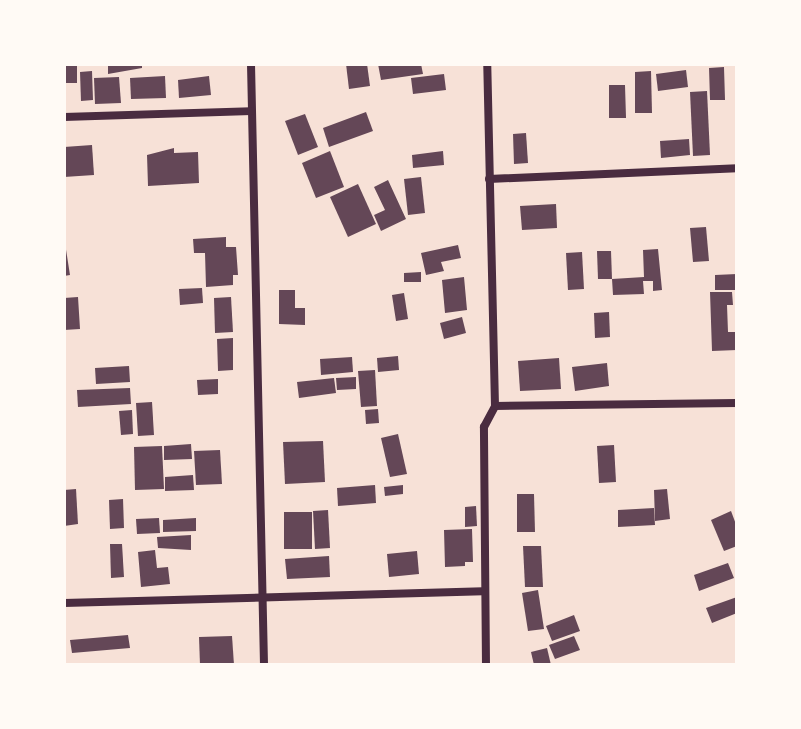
<!DOCTYPE html>
<style>
body{margin:0}
#map{position:relative;width:801px;height:729px;overflow:hidden;background:#f7e1d7;font-family:"Exo 2",sans-serif}
div>[style]{position:absolute}
[style*='--x']{left:calc(var(--x)*1px);top:calc(var(--y)*1px);width:calc(var(--w)*1px);rotate:calc(var(--a)*1deg)}
.building>*{inset:0;background:#644757}
.minor>*{height:8px;margin:-4px;padding:0 4px;transform-origin:4px;border-radius:4px;background:#4a2c40}
span{translate:-50% -50%;white-space:nowrap;text-align:center;line-height:1.15;-webkit-text-stroke:7px #fffaf5;paint-order:stroke}
.frame{position:absolute;inset:0;border:66px solid #fffaf5;pointer-events:none}
</style>
<div id="map">
<div class="building">
<div style="clip-path:polygon(64px 64px,77px 64px,77px 83px,64px 83px)"></div>
<div style="clip-path:polygon(108px 64px,142px 64px,142px 68px,108px 74px)"></div>
<div style="clip-path:polygon(346px 64px,367px 64px,370px 86px,349px 89px)"></div>
<div style="clip-path:polygon(378px 64px,421px 64px,423px 74px,381px 80px)"></div>
<div style="clip-path:polygon(724px 67px,725px 100px,710px 100px,709px 68px)"></div>
<div style="clip-path:polygon(686px 70px,688px 87px,658px 91px,656px 74px)"></div>
<div style="clip-path:polygon(92px 71px,93px 100px,81px 101px,80px 72px)"></div>
<div style="clip-path:polygon(651px 71px,652px 113px,635px 113px,635px 72px)"></div>
<div style="clip-path:polygon(444px 74px,446px 90px,413px 94px,411px 78px)"></div>
<div style="clip-path:polygon(165px 76px,166px 98px,131px 99px,130px 78px)"></div>
<div style="clip-path:polygon(209px 76px,211px 95px,179px 98px,178px 80px)"></div>
<div style="clip-path:polygon(119px 77px,121px 103px,95px 104px,94px 78px)"></div>
<div style="clip-path:polygon(609px 85px,625px 85px,626px 118px,609px 118px)"></div>
<div style="clip-path:polygon(707px 91px,710px 155px,693px 156px,690px 92px)"></div>
<div style="clip-path:polygon(366px 112px,373px 131px,329px 147px,323px 128px)"></div>
<div style="clip-path:polygon(305px 114px,318px 147px,298px 155px,285px 121px)"></div>
<div style="clip-path:polygon(526px 133px,528px 163px,514px 164px,513px 134px)"></div>
<div style="clip-path:polygon(689px 139px,690px 155px,661px 158px,660px 141px)"></div>
<div style="clip-path:polygon(92px 145px,94px 175px,64px 177px,64px 147px)"></div>
<div style="clip-path:polygon(174px 148px,174px 153px,198px 152px,199px 183px,148px 186px,147px 155px)"></div>
<div style="clip-path:polygon(330px 151px,344px 187px,316px 198px,302px 163px)"></div>
<div style="clip-path:polygon(443px 151px,444px 165px,413px 168px,412px 155px)"></div>
<div style="clip-path:polygon(421px 177px,425px 213px,408px 215px,404px 179px)"></div>
<div style="clip-path:polygon(388px 180px,406px 219px,381px 231px,374px 215px,385px 210px,374px 187px)"></div>
<div style="clip-path:polygon(358px 184px,376px 224px,348px 237px,330px 197px)"></div>
<div style="clip-path:polygon(556px 204px,557px 228px,522px 230px,520px 206px)"></div>
<div style="clip-path:polygon(706px 227px,709px 261px,693px 262px,690px 228px)"></div>
<div style="clip-path:polygon(64px 237px,70px 275px,64px 276px)"></div>
<div style="clip-path:polygon(226px 237px,226px 247px,236px 247px,238px 275px,233px 275px,233px 285px,206px 287px,205px 253px,194px 253px,193px 239px)"></div>
<div style="clip-path:polygon(458px 245px,461px 258px,441px 262px,444px 271px,426px 275px,421px 253px)"></div>
<div style="clip-path:polygon(658px 249px,662px 290px,653px 291px,653px 281px,643px 281px,644px 294px,613px 295px,612px 279px,644px 277px,643px 250px)"></div>
<div style="clip-path:polygon(597px 251px,611px 251px,612px 279px,598px 279px)"></div>
<div style="clip-path:polygon(582px 252px,584px 289px,568px 290px,566px 253px)"></div>
<div style="clip-path:polygon(421px 272px,421px 282px,404px 282px,404px 273px)"></div>
<div style="clip-path:polygon(737px 274px,737px 290px,715px 290px,715px 275px)"></div>
<div style="clip-path:polygon(464px 277px,467px 310px,445px 313px,442px 280px)"></div>
<div style="clip-path:polygon(202px 288px,203px 303px,180px 305px,179px 289px)"></div>
<div style="clip-path:polygon(279px 290px,295px 290px,295px 308px,305px 308px,305px 325px,279px 324px)"></div>
<div style="clip-path:polygon(710px 292px,732px 292px,733px 305px,727px 305px,728px 332px,737px 332px,737px 350px,712px 351px)"></div>
<div style="clip-path:polygon(404px 293px,408px 319px,396px 321px,392px 295px)"></div>
<div style="clip-path:polygon(78px 297px,80px 329px,64px 330px,64px 298px)"></div>
<div style="clip-path:polygon(231px 297px,233px 332px,215px 333px,214px 298px)"></div>
<div style="clip-path:polygon(609px 312px,610px 337px,595px 338px,594px 313px)"></div>
<div style="clip-path:polygon(462px 317px,466px 333px,444px 339px,440px 323px)"></div>
<div style="clip-path:polygon(233px 338px,233px 370px,218px 371px,217px 339px)"></div>
<div style="clip-path:polygon(398px 356px,399px 370px,378px 372px,377px 358px)"></div>
<div style="clip-path:polygon(352px 357px,353px 372px,321px 375px,320px 359px)"></div>
<div style="clip-path:polygon(559px 358px,561px 389px,520px 391px,518px 361px)"></div>
<div style="clip-path:polygon(607px 363px,609px 386px,575px 391px,572px 367px)"></div>
<div style="clip-path:polygon(129px 366px,130px 382px,96px 384px,95px 368px)"></div>
<div style="clip-path:polygon(375px 370px,377px 406px,361px 407px,358px 371px)"></div>
<div style="clip-path:polygon(356px 377px,356px 389px,337px 390px,336px 378px)"></div>
<div style="clip-path:polygon(334px 378px,336px 393px,299px 398px,297px 382px)"></div>
<div style="clip-path:polygon(218px 379px,218px 394px,198px 395px,197px 380px)"></div>
<div style="clip-path:polygon(130px 388px,131px 404px,78px 407px,77px 390px)"></div>
<div style="clip-path:polygon(152px 402px,154px 435px,138px 436px,136px 403px)"></div>
<div style="clip-path:polygon(378px 409px,379px 423px,366px 424px,365px 410px)"></div>
<div style="clip-path:polygon(132px 410px,133px 434px,121px 435px,119px 411px)"></div>
<div style="clip-path:polygon(398px 434px,407px 474px,390px 477px,381px 438px)"></div>
<div style="clip-path:polygon(323px 441px,325px 482px,285px 484px,283px 442px)"></div>
<div style="clip-path:polygon(191px 444px,192px 459px,164px 460px,164px 446px)"></div>
<div style="clip-path:polygon(614px 445px,616px 482px,599px 483px,597px 446px)"></div>
<div style="clip-path:polygon(162px 446px,164px 489px,135px 490px,134px 447px)"></div>
<div style="clip-path:polygon(220px 450px,222px 484px,196px 485px,194px 451px)"></div>
<div style="clip-path:polygon(193px 475px,194px 490px,165px 491px,165px 477px)"></div>
<div style="clip-path:polygon(375px 485px,376px 503px,338px 506px,337px 488px)"></div>
<div style="clip-path:polygon(403px 485px,403px 494px,385px 496px,384px 487px)"></div>
<div style="clip-path:polygon(76px 489px,78px 524px,64px 526px,64px 490px)"></div>
<div style="clip-path:polygon(667px 489px,670px 519px,655px 521px,654px 490px)"></div>
<div style="clip-path:polygon(517px 494px,534px 494px,535px 532px,517px 532px)"></div>
<div style="clip-path:polygon(123px 499px,124px 528px,110px 529px,109px 500px)"></div>
<div style="clip-path:polygon(476px 506px,477px 526px,465px 527px,465px 507px)"></div>
<div style="clip-path:polygon(654px 508px,655px 525px,618px 527px,618px 510px)"></div>
<div style="clip-path:polygon(328px 510px,330px 548px,315px 549px,313px 511px)"></div>
<div style="clip-path:polygon(731px 511px,737px 527px,737px 546px,724px 551px,711px 520px)"></div>
<div style="clip-path:polygon(284px 512px,312px 512px,312px 549px,284px 549px)"></div>
<div style="clip-path:polygon(159px 518px,160px 533px,137px 534px,136px 519px)"></div>
<div style="clip-path:polygon(196px 518px,196px 531px,163px 532px,163px 520px)"></div>
<div style="clip-path:polygon(472px 529px,473px 562px,465px 562px,465px 566px,445px 567px,444px 530px)"></div>
<div style="clip-path:polygon(191px 535px,191px 550px,158px 548px,157px 537px)"></div>
<div style="clip-path:polygon(110px 544px,122px 544px,124px 577px,111px 578px)"></div>
<div style="clip-path:polygon(523px 546px,541px 546px,543px 587px,525px 587px)"></div>
<div style="clip-path:polygon(155px 550px,157px 568px,168px 567px,170px 584px,141px 587px,138px 552px)"></div>
<div style="clip-path:polygon(417px 551px,419px 574px,389px 577px,387px 554px)"></div>
<div style="clip-path:polygon(329px 556px,330px 577px,287px 579px,285px 559px)"></div>
<div style="clip-path:polygon(728px 563px,734px 578px,699px 591px,694px 575px)"></div>
<div style="clip-path:polygon(538px 590px,544px 629px,528px 631px,522px 593px)"></div>
<div style="clip-path:polygon(737px 597px,737px 613px,712px 623px,706px 608px)"></div>
<div style="clip-path:polygon(574px 615px,580px 631px,552px 641px,546px 626px)"></div>
<div style="clip-path:polygon(128px 635px,130px 648px,72px 653px,70px 640px)"></div>
<div style="clip-path:polygon(232px 636px,234px 665px,200px 665px,199px 637px)"></div>
<div style="clip-path:polygon(574px 636px,580px 650px,555px 659px,549px 645px)"></div>
<div style="clip-path:polygon(547px 648px,551px 665px,534px 665px,531px 652px)"></div>
</div>
<div class="minor">
<div style="--x:251;--y:64;--w:601;--a:88.76"></div>
<div style="--x:64;--y:117;--w:187;--a:-1.8"></div>
<div style="--x:489;--y:179;--w:248;--a:-2.5"></div>
<div style="--x:495;--y:406;--w:242;--a:-0.7"></div>
<div style="--x:64;--y:603;--w:419;--a:-1.6"></div>
<div style="--x:486;--y:665;--w:238;--a:-90.5"></div>
<div style="--x:484;--y:427;--w:24;--a:-62"></div>
<div style="--x:495;--y:406;--w:342;--a:-91.3"></div>
</div>
<div class="frame"></div>
</div>
